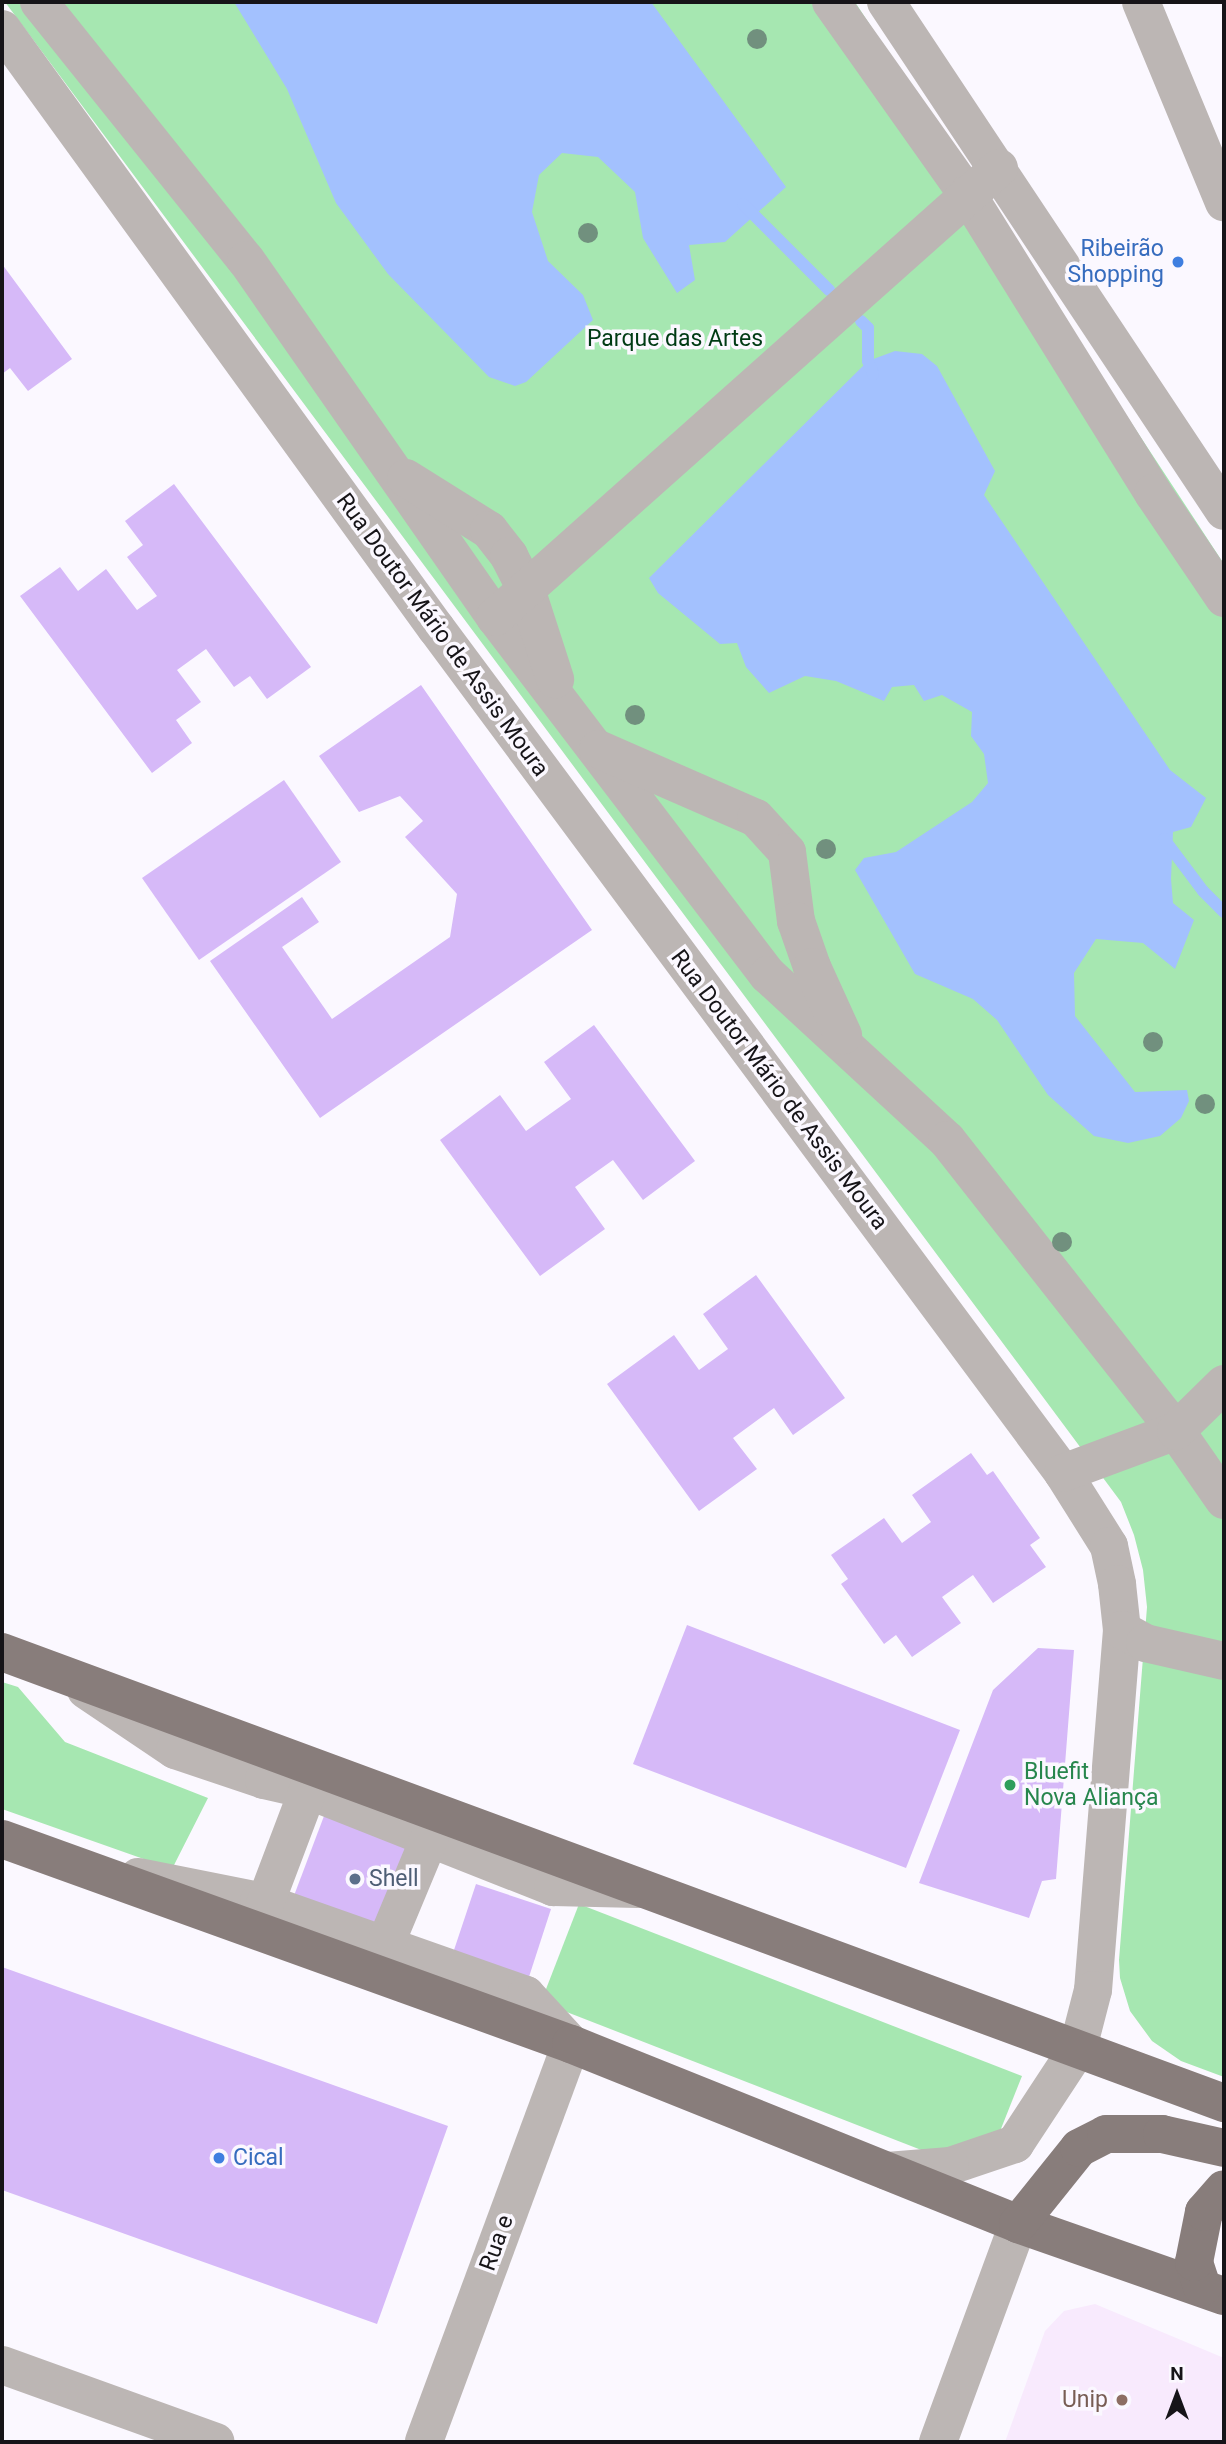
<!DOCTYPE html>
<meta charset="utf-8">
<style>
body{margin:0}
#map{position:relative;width:1226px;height:2444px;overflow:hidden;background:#fbf8ff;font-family:Roboto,sans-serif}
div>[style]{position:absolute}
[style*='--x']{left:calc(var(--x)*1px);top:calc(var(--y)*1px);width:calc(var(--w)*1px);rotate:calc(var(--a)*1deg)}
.education>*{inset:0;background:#f8eafd}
.green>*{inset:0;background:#a6e7b1}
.water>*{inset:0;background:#a3c1fe}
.stream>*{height:12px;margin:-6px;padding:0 6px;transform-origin:6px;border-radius:6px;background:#a3c1fe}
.building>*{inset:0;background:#d6b9f8}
.minor>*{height:38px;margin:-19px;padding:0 19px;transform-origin:19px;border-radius:19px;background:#bcb6b4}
.major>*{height:38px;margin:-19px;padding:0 19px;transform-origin:19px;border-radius:19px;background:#887d7b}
.trees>*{width:20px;height:20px;margin:-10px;border-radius:50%;background:#71907e}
.dots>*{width:19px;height:19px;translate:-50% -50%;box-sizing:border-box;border:4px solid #fbf8ff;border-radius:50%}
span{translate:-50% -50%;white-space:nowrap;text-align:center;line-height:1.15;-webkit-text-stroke:7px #fbf8ff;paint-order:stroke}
.shop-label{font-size:23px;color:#366cbe}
.right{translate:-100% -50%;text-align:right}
.left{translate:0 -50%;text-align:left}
.park-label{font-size:23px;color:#003b14}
.street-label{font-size:23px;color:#161418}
.leisure-label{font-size:23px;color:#27864d}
.service-label{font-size:23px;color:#4e5e75}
.education-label{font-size:23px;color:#785e54}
.frame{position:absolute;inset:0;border:4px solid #161418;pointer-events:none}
.north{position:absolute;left:1142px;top:2360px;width:70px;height:70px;-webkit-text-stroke:5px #fbf8ff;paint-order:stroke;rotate:0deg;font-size:19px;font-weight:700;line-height:28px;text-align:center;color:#161418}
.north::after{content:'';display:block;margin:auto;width:24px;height:32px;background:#161418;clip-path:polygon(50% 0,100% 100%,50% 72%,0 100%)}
</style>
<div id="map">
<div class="education">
<div style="clip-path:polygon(1095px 2304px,1224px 2358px,1224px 2442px,1005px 2442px,1045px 2331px,1064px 2311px)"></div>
</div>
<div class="green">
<div style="clip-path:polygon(5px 2px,855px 2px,1224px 564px,1224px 2077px,1181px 2061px,1152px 2041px,1130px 2011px,1120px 1978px,1119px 1960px,1147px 1607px,1143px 1570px,1134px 1535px,1121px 1502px)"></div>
<div style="clip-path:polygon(2px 1682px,18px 1687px,65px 1742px,208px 1798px,172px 1869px,2px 1809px)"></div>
<div style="clip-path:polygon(579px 1904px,1022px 2076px,983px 2174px,541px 2002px)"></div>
</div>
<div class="water">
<div style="clip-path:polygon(234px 2px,651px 2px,786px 187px,725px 242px,689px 245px,695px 280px,677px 293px,643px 238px,635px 192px,598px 157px,562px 153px,539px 175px,532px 212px,548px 261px,583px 295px,593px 320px,526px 382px,515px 386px,489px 377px,388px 274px,336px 203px,287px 89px)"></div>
<div style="clip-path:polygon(895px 351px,922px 354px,937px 366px,995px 471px,984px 495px,1170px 770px,1206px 798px,1191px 827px,1173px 832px,1171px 879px,1173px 903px,1194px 920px,1175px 969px,1143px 943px,1096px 939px,1074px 973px,1075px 1016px,1135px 1092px,1187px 1090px,1189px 1101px,1181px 1118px,1160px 1136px,1128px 1143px,1094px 1136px,1048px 1095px,997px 1020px,973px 999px,915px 974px,855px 870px,864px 858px,896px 852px,972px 802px,988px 783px,984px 754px,971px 736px,972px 712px,942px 695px,924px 701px,914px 685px,892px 687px,884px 701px,836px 681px,805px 676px,769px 693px,746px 667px,737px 643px,720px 644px,658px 593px,649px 578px,868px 361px)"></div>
</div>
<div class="stream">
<div style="--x:743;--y:204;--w:122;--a:45"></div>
<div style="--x:861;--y:321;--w:10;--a:45"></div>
<div style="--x:868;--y:328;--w:33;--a:90"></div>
<div style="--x:868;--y:361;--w:14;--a:69"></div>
<div style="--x:1164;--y:839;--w:65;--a:53.1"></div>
<div style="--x:1203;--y:891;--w:30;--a:45"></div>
</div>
<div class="building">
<div style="clip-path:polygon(2px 264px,72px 359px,28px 391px,10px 368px,2px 374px)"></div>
<div style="clip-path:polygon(174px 484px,311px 667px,267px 699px,250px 676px,234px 687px,206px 649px,177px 670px,201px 702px,176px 720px,192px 743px,152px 773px,20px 596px,60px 567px,78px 591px,106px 569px,137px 610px,157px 596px,127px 557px,143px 545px,125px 521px)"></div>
<div style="clip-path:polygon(421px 685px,592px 930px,320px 1118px,210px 961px,302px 897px,319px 922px,282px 947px,332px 1019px,450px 937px,457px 894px,405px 837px,423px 821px,400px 796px,359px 812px,319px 756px)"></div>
<div style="clip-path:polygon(284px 780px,341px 862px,199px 960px,142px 878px)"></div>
<div style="clip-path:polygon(594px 1025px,695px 1161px,643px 1200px,613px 1160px,575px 1187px,605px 1229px,540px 1276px,440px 1140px,500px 1095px,526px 1131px,571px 1099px,544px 1062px)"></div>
<div style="clip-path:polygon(756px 1275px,845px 1398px,793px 1435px,774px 1408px,733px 1438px,757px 1469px,699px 1511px,607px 1384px,674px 1335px,699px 1370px,728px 1349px,703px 1314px)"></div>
<div style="clip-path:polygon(971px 1453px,987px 1475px,993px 1471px,1040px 1538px,1030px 1545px,1046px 1567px,993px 1603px,973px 1575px,942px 1597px,961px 1623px,912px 1657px,896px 1635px,884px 1644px,841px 1584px,848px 1579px,831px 1555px,884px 1518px,902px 1543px,931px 1522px,912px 1495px)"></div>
<div style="clip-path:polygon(687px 1625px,960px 1730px,906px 1868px,633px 1764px)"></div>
<div style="clip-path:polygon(1038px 1648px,1074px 1650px,1056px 1879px,1042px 1881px,1029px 1918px,919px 1883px,993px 1690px)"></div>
<div style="clip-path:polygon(327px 1808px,418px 1842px,383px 1935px,292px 1901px)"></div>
<div style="clip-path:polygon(476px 1884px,551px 1909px,527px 1983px,451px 1959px)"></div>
<div style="clip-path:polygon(2px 1967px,448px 2126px,377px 2324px,2px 2190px)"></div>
</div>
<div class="minor">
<div style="--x:39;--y:2;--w:331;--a:51.3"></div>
<div style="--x:246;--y:260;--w:435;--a:55.1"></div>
<div style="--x:495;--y:617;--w:450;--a:52.7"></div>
<div style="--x:768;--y:975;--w:243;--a:42.7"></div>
<div style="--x:947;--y:1140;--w:370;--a:51.8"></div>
<div style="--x:1176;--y:1431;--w:84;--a:55.2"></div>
<div style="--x:831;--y:2;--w:235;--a:54.7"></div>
<div style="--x:967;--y:194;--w:352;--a:58.1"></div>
<div style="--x:1153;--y:493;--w:127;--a:55.9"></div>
<div style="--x:886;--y:2;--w:611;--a:56.41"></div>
<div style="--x:1141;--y:2;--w:217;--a:67.5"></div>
<div style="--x:2;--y:29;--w:740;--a:54.08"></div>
<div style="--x:436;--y:628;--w:1052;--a:53.42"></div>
<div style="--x:1063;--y:1473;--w:86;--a:57.8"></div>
<div style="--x:1109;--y:1546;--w:39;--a:78"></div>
<div style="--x:1117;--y:1584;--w:46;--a:83.8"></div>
<div style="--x:1122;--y:1630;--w:361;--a:94.6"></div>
<div style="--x:1093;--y:1990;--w:60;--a:104.5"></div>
<div style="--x:1078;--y:2048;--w:115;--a:123.3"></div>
<div style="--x:1015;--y:2144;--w:69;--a:161.3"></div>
<div style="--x:950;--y:2166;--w:63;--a:175.5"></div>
<div style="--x:406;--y:478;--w:98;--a:32.1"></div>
<div style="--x:489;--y:530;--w:33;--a:52"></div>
<div style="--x:509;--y:556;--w:37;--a:63"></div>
<div style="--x:526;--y:589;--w:95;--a:72.1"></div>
<div style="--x:495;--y:617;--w:675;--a:-41.7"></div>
<div style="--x:598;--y:749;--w:172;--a:23.6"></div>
<div style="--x:756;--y:818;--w:46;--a:47.6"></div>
<div style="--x:787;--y:852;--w:70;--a:82.6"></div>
<div style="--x:796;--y:921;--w:49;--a:70.8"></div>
<div style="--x:812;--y:967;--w:75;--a:65.5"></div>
<div style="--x:1063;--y:1473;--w:121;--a:-20.4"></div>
<div style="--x:1176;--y:1431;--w:67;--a:-44.4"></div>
<div style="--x:1122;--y:1630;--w:26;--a:29"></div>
<div style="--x:1145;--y:1643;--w:81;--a:12.8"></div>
<div style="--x:86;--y:1690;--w:107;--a:34"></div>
<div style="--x:175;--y:1750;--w:94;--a:18.6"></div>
<div style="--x:264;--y:1780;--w:45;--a:12.8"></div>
<div style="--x:308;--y:1790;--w:264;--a:21.6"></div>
<div style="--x:553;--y:1887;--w:85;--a:1.3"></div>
<div style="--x:138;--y:1877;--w:123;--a:11.2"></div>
<div style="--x:259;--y:1901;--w:283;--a:19.4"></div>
<div style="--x:526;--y:1995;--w:67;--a:47.4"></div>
<div style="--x:571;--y:2044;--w:424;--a:110.3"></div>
<div style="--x:265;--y:1904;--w:122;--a:-69.3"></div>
<div style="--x:385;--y:1945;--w:117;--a:-67.4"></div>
<div style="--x:2;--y:2365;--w:227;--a:19.8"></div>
<div style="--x:938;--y:2442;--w:232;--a:-69.8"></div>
</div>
<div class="major">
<div style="--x:2;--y:1652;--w:1303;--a:20.26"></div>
<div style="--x:2;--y:1839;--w:605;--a:19.81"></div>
<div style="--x:571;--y:2044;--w:482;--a:21.9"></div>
<div style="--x:1018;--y:2224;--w:218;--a:19.3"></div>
<div style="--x:1018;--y:2224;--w:97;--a:-51.2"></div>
<div style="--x:1079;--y:2148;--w:30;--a:-27"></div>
<div style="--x:1106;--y:2134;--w:56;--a:0"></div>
<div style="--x:1162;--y:2134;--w:64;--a:12.7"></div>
<div style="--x:1202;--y:2287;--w:26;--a:-108"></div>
<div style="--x:1194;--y:2262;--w:51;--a:-78.7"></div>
<div style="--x:1204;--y:2212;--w:30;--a:-49"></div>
</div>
<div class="trees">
<div style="left:757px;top:39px"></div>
<div style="left:588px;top:233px"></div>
<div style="left:635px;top:715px"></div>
<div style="left:826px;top:849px"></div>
<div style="left:1153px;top:1042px"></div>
<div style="left:1205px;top:1104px"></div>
<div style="left:1062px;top:1242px"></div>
</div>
<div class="dots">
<div style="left:1178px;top:262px;background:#3f7fe0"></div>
<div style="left:1010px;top:1785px;background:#2e9e5b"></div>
<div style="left:355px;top:1879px;background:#5c6f8a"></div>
<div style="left:219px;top:2158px;background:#3f7fe0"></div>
<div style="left:1122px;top:2400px;background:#8d6e63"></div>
</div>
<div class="shop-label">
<span class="right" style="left:1164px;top:262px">Ribeirão<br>Shopping</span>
<span class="left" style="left:233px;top:2158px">Cical</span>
</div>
<div class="park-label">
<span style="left:675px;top:339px">Parque das Artes</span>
</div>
<div class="street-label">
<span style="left:442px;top:635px;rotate:54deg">Rua Doutor Mário de Assis Moura</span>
<span style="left:779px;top:1090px;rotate:53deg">Rua Doutor Mário de Assis Moura</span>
<span style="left:497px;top:2243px;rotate:-70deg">Rua e</span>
</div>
<div class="leisure-label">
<span class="left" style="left:1024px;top:1785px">Bluefit<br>Nova Aliança</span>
</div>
<div class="service-label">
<span class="left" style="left:369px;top:1879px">Shell</span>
</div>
<div class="education-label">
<span class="right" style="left:1108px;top:2400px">Unip</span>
</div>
<div class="frame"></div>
<div class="north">N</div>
</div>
